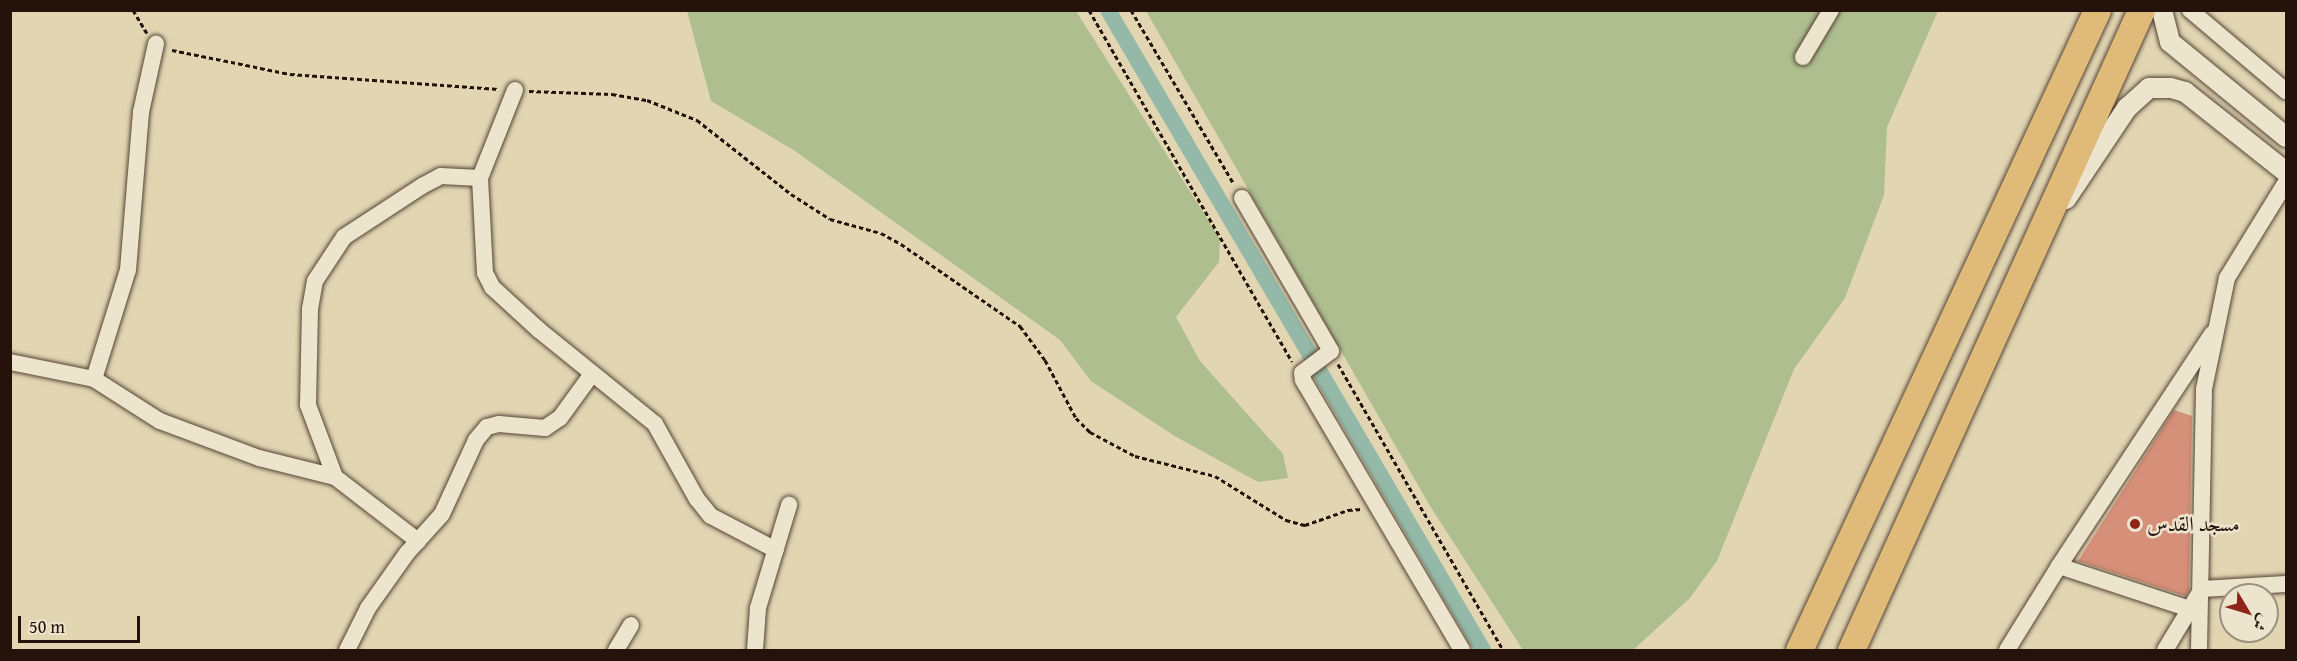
<!DOCTYPE html>
<meta charset="utf-8">
<style>
body{margin:0}
#map{position:relative;width:2297px;height:661px;overflow:hidden;background:#e1d5b2;font-family:"Gentium Book Plus",Amiri,serif}
div>[style]{position:absolute}
[style*='--x']{left:calc(var(--x)*1px);top:calc(var(--y)*1px);width:calc(var(--w)*1px);rotate:calc(var(--a)*1deg)}
.green>*{inset:0;background:#aebe8f}
.canal>*{height:16px;margin:-8px;padding:0 8px;transform-origin:8px;border-radius:8px;background:#95b9a8}
.building>*{inset:0;background:#d68f78}
.path>*{height:3px;margin-top:-1.5px;transform-origin:0;background:repeating-linear-gradient(90deg,#25130b 0 4.5px,transparent 0 7.5px)}
.roads{filter:drop-shadow(0 0 2px #544435) drop-shadow(0 0 2px #544435)}
.minor>*{height:16px;margin:-8px;padding:0 8px;transform-origin:8px;border-radius:8px;background:#ece4cd}
.tertiary>*{height:20px;margin:-10px;padding:0 10px;transform-origin:10px;border-radius:10px;background:#ece4cd}
.trunk>*{height:27px;margin:-13.5px;padding:0 13.5px;transform-origin:13.5px;border-radius:13.5px;background:#e0ba79}
.dots>*{width:16px;height:16px;translate:-50% -50%;box-sizing:border-box;border:3px solid #ece4cd;border-radius:50%}
span{translate:-50% -50%;white-space:nowrap;text-align:center;line-height:1.15;-webkit-text-stroke:5px #ece4cd;paint-order:stroke}
.poi-label{font-size:21px;color:#25130b}
.left{translate:0 -50%;text-align:left}
.frame{position:absolute;inset:0;border:12px solid #25130b;pointer-events:none}
.north{position:absolute;left:2219px;top:583px;width:60px;height:60px;box-sizing:border-box;background:#ece4cd;border:2px solid #9c907f;border-radius:50%;rotate:128deg;font-size:16px;font-weight:700;line-height:24px;text-align:center;color:#25130b}
.north::after{content:'';display:block;margin:auto;width:21px;height:27px;background:#8f2418;clip-path:polygon(50% 0,100% 100%,50% 72%,0 100%)}
.scale{position:absolute;left:18px;top:616px;width:122px;height:27px;box-sizing:border-box;border:3px solid #25130b;border-top:0;padding-left:8px;font-size:18px;line-height:21px;white-space:nowrap;color:#25130b;-webkit-text-stroke:4px #ece4cd;paint-order:stroke}
</style>
<div id="map">
<div class="green">
<div style="clip-path:polygon(687px 11px,1076px 11px,1220px 239px,1219px 262px,1176px 317px,1200px 361px,1283px 454px,1288px 478px,1258px 482px,1173px 435px,1091px 381px,1060px 340px,795px 151px,711px 101px)"></div>
<div style="clip-path:polygon(1146px 11px,1938px 11px,1887px 127px,1884px 195px,1845px 298px,1794px 369px,1717px 561px,1689px 599px,1633px 650px,1523px 650px,1430px 506px)"></div>
</div>
<div class="canal">
<div style="--x:1108;--y:10;--w:742;--a:59.63"></div>
</div>
<div class="building">
<div style="clip-path:polygon(2174px 410px,2192px 416px,2189px 591px,2185px 596px,2078px 561px)"></div>
</div>
<div class="path">
<div style="--x:133;--y:10;--w:27;--a:59"></div>
<div style="--x:1089;--y:10;--w:406;--a:60"></div>
<div style="--x:1131;--y:10;--w:202;--a:59.4"></div>
<div style="--x:172;--y:50;--w:120;--a:11.5"></div>
<div style="--x:290;--y:74;--w:209;--a:4.1"></div>
<div style="--x:529;--y:91;--w:83;--a:2.1"></div>
<div style="--x:612;--y:94;--w:36;--a:10"></div>
<div style="--x:647;--y:100;--w:54;--a:21.8"></div>
<div style="--x:697;--y:120;--w:120;--a:38.2"></div>
<div style="--x:791;--y:194;--w:46;--a:32.7"></div>
<div style="--x:830;--y:219;--w:53;--a:15.4"></div>
<div style="--x:881;--y:233;--w:23;--a:29"></div>
<div style="--x:901;--y:244;--w:145;--a:34.6"></div>
<div style="--x:1020;--y:326;--w:42;--a:53.7"></div>
<div style="--x:1045;--y:360;--w:66;--a:61.9"></div>
<div style="--x:1076;--y:418;--w:20;--a:45"></div>
<div style="--x:1090;--y:432;--w:51;--a:28.1"></div>
<div style="--x:1135;--y:456;--w:82;--a:14"></div>
<div style="--x:1215;--y:476;--w:84;--a:31.8"></div>
<div style="--x:1286;--y:520;--w:20;--a:15"></div>
<div style="--x:1305;--y:525;--w:46;--a:-19.2"></div>
<div style="--x:1348;--y:510;--w:14;--a:-4"></div>
<div style="--x:1338;--y:364;--w:330;--a:60"></div>
</div>
<div class="roads">
<div class="minor">
<div style="--x:2190;--y:10;--w:126;--a:40.2"></div>
<div style="--x:1803;--y:57;--w:55;--a:-59.2"></div>
<div style="--x:515;--y:90;--w:95;--a:111.7"></div>
<div style="--x:480;--y:178;--w:95;--a:87"></div>
<div style="--x:485;--y:273;--w:16;--a:63"></div>
<div style="--x:492;--y:287;--w:64;--a:42.5"></div>
<div style="--x:539;--y:330;--w:149;--a:39"></div>
<div style="--x:655;--y:424;--w:86;--a:60.8"></div>
<div style="--x:697;--y:499;--w:22;--a:51"></div>
<div style="--x:711;--y:516;--w:73;--a:27.6"></div>
<div style="--x:1242;--y:198;--w:177;--a:59.8"></div>
<div style="--x:1331;--y:351;--w:36;--a:143"></div>
<div style="--x:1302;--y:373;--w:7;--a:82"></div>
<div style="--x:1303;--y:380;--w:313;--a:59.5"></div>
<div style="--x:10;--y:362;--w:86;--a:11.4"></div>
<div style="--x:94;--y:379;--w:78;--a:32.5"></div>
<div style="--x:160;--y:421;--w:106;--a:20.5"></div>
<div style="--x:259;--y:458;--w:78;--a:14"></div>
<div style="--x:335;--y:477;--w:105;--a:37.6"></div>
<div style="--x:94;--y:379;--w:114;--a:-72.7"></div>
<div style="--x:128;--y:270;--w:159;--a:-85.3"></div>
<div style="--x:141;--y:112;--w:70;--a:-77.6"></div>
<div style="--x:335;--y:477;--w:77;--a:-110.6"></div>
<div style="--x:308;--y:405;--w:96;--a:-88.8"></div>
<div style="--x:310;--y:309;--w:28;--a:-80"></div>
<div style="--x:315;--y:281;--w:53;--a:-56.6"></div>
<div style="--x:344;--y:237;--w:93;--a:-33.2"></div>
<div style="--x:422;--y:186;--w:21;--a:-28"></div>
<div style="--x:441;--y:176;--w:39;--a:3"></div>
<div style="--x:2059;--y:566;--w:278;--a:-56.6"></div>
<div style="--x:347;--y:650;--w:47;--a:-63.4"></div>
<div style="--x:368;--y:608;--w:67;--a:-54.7"></div>
<div style="--x:407;--y:553;--w:52;--a:-48.1"></div>
<div style="--x:442;--y:514;--w:81;--a:-65.3"></div>
<div style="--x:476;--y:440;--w:17;--a:-50"></div>
<div style="--x:487;--y:427;--w:12;--a:-14"></div>
<div style="--x:499;--y:424;--w:46;--a:5"></div>
<div style="--x:545;--y:428;--w:18;--a:-34"></div>
<div style="--x:560;--y:418;--w:54;--a:-54"></div>
<div style="--x:616;--y:650;--w:29;--a:-59"></div>
<div style="--x:755;--y:650;--w:42;--a:-85.9"></div>
<div style="--x:758;--y:608;--w:108;--a:-73.2"></div>
<div style="--x:2007;--y:650;--w:99;--a:-58.2"></div>
<div style="--x:2059;--y:566;--w:138;--a:18.2"></div>
<div style="--x:2165;--y:650;--w:71;--a:-58.8"></div>
<div style="--x:2202;--y:589;--w:84;--a:-3.4"></div>
<div style="--x:2199;--y:650;--w:261;--a:-88.9"></div>
<div style="--x:2204;--y:389;--w:113;--a:-78.3"></div>
<div style="--x:2227;--y:278;--w:113;--a:-58.4"></div>
</div>
<div class="tertiary">
<div style="--x:2162;--y:10;--w:33;--a:76"></div>
<div style="--x:2170;--y:42;--w:150;--a:39.3"></div>
<div style="--x:2066;--y:199;--w:110;--a:-56.2"></div>
<div style="--x:2127;--y:108;--w:30;--a:-42"></div>
<div style="--x:2149;--y:88;--w:22;--a:0"></div>
<div style="--x:2171;--y:88;--w:15;--a:16"></div>
<div style="--x:2185;--y:92;--w:129;--a:38.4"></div>
</div>
<div class="trunk">
<div style="--x:1799;--y:650;--w:706;--a:-65.03"></div>
<div style="--x:1851;--y:650;--w:703;--a:-65.62"></div>
</div>
</div>
<div class="dots">
<div style="left:2135px;top:524px;background:#8f2418"></div>
</div>
<div class="poi-label">
<span class="left" style="left:2147px;top:524px">مسجد القدس</span>
</div>
<div class="frame"></div>
<div class="north">ش</div>
<div class="scale">50 m</div>
</div>
